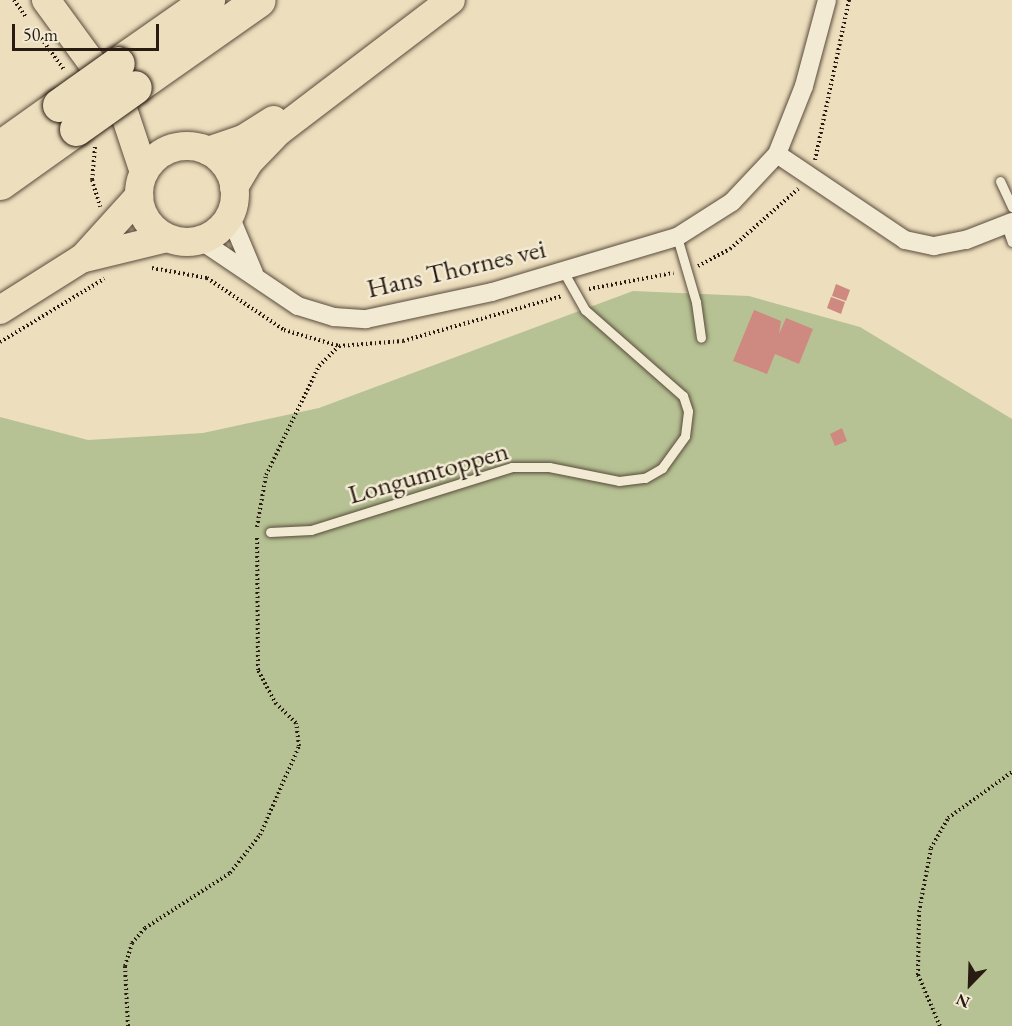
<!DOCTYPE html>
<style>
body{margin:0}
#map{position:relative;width:1012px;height:1026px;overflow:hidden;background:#eddebd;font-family:"EB Garamond",serif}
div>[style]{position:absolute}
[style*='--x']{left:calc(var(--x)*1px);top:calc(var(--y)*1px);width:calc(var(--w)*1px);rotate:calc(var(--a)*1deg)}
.green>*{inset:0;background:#b6c293}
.building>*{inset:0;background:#ce8a80}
.path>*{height:4px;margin-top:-2px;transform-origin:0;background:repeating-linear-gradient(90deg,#281c12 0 1.5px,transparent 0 4.5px)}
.roads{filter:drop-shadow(0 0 2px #594c3d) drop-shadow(0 0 2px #594c3d)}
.service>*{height:9px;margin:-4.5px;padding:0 4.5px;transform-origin:4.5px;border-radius:4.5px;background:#f3ead4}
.minor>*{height:18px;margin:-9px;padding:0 9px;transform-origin:9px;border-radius:9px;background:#f3ead4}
.primary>*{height:28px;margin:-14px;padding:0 14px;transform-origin:14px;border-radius:14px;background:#eddebd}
.primary>.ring{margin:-14px;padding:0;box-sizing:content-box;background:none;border:28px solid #eddebd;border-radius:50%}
.motorway>*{height:33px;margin:-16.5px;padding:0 16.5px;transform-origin:16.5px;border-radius:16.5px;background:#eddebd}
.bridges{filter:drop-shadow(0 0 2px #281c12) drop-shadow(0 0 2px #281c12)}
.motorway-bridge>*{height:33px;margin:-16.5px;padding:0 16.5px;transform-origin:16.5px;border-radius:16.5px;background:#eddebd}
span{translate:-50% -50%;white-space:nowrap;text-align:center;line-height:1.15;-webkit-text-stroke:5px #f3ead4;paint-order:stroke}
.street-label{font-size:27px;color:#281c12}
.north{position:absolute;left:940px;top:954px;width:60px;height:60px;-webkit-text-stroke:4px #f3ead4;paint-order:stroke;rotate:203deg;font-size:16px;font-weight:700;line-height:24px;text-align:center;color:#281c12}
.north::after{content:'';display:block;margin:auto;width:21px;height:27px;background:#281c12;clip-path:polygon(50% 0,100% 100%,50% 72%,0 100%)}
.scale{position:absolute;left:12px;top:24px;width:147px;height:27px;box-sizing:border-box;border:3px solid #281c12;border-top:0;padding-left:8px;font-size:18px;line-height:21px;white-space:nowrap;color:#281c12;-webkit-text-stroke:4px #f3ead4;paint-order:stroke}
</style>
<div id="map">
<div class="green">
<div style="clip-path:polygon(633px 291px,749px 296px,860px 327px,1012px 419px,1012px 1026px,0 1026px,0 417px,88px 440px,203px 433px,319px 408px)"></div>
</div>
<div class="building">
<div style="clip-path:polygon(836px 284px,850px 290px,846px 301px,832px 296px)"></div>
<div style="clip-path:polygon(831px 297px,845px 302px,841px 314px,827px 308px)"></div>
<div style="clip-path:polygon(754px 310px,781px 321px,779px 334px,786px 318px,813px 329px,799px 364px,775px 354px,767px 374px,733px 361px)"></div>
<div style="clip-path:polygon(842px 428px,847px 441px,835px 446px,830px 434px)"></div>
</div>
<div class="path">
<div style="--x:14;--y:0;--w:21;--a:55"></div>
<div style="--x:36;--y:31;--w:49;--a:54.1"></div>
<div style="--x:95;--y:147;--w:33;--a:95"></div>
<div style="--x:92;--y:180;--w:28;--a:73"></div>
<div style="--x:815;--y:160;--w:164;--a:-78"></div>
<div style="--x:698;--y:266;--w:36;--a:-28"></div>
<div style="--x:730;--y:249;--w:91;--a:-41.4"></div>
<div style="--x:152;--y:268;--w:56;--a:10.3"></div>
<div style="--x:207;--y:278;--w:93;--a:34"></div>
<div style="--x:284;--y:330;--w:57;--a:16.2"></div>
<div style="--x:339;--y:346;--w:64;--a:-4.5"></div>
<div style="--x:403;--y:341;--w:165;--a:-15.8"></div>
<div style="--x:589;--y:289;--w:86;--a:-10.8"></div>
<div style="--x:0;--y:342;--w:122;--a:-31.2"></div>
<div style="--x:257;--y:527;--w:53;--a:-80.2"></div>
<div style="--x:266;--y:475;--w:121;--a:-64.1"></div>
<div style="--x:319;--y:366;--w:28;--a:-45"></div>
<div style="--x:128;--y:1026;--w:60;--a:-92.9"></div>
<div style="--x:125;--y:966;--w:24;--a:-73"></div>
<div style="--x:132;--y:943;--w:20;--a:-49"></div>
<div style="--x:145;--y:928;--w:101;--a:-32.9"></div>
<div style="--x:230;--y:873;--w:48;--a:-51.7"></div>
<div style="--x:260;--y:835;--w:97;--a:-66.3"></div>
<div style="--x:299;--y:746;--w:23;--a:-97"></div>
<div style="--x:296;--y:723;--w:28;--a:-136"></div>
<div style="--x:276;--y:704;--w:38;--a:-118"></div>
<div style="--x:258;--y:670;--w:132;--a:-90.4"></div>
<div style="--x:940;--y:1026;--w:56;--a:-113.3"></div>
<div style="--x:918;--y:975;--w:63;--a:-89.1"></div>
<div style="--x:919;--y:912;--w:65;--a:-79.4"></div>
<div style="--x:931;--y:848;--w:34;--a:-60"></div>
<div style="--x:948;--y:818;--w:79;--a:-35.7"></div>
</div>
<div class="roads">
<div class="service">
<div style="--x:1000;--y:181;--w:29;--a:65"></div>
<div style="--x:1006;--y:225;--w:18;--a:71"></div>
<div style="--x:677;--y:237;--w:68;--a:73.7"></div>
<div style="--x:696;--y:302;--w:36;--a:82"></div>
<div style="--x:270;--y:532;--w:41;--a:-2.8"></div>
<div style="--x:311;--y:530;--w:211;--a:-17.4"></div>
<div style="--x:512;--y:467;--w:37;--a:0"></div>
<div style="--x:549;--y:467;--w:71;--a:11.3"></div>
<div style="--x:619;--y:481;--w:26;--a:-7"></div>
<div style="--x:645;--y:478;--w:20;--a:-30"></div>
<div style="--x:662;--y:468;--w:39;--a:-54"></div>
<div style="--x:685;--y:436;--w:25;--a:-83"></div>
<div style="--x:688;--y:411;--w:16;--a:-108"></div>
<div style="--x:683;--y:396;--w:130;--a:-138.7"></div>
<div style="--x:585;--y:310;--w:45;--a:-119.4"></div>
</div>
<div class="minor">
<div style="--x:777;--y:154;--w:154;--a:33.9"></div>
<div style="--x:905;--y:240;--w:30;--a:12"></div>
<div style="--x:934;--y:246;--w:33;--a:-11"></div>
<div style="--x:966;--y:240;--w:49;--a:-21.4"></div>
<div style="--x:230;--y:216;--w:62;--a:67.2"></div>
<div style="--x:200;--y:240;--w:118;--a:34"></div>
<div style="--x:298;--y:306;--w:38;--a:17"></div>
<div style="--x:334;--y:317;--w:32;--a:4"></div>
<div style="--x:366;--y:319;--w:129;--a:-12.1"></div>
<div style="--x:492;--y:292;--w:193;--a:-16.6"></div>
<div style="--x:677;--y:237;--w:65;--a:-32.5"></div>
<div style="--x:732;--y:202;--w:66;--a:-46.8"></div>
<div style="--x:777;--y:154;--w:73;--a:-68.3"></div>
<div style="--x:804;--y:86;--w:89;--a:-75"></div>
</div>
<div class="primary">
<div style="--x:46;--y:0;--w:127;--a:53.9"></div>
<div style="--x:121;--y:103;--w:73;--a:71.6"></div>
<div class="ring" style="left:139px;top:146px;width:68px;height:68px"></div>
<div style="--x:208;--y:151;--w:37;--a:-19"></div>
<div style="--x:243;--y:139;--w:36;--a:-32"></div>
<div style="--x:234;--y:187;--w:29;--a:-59"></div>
<div style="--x:249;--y:162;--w:43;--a:-45.9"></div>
<div style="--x:279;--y:131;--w:216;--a:-37.3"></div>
<div style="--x:83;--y:258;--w:84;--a:-47.9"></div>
<div style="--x:0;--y:310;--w:96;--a:-32.2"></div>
<div style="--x:81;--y:259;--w:89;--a:-13.7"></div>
</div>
<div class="motorway">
<div style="--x:118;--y:63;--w:110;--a:-35"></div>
<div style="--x:135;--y:87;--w:151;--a:-35.1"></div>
<div style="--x:0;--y:147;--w:72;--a:-35.4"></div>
<div style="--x:0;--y:183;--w:93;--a:-35.4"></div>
</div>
</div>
<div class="bridges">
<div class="motorway-bridge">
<div style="--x:59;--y:105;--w:72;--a:-35.4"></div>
<div style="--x:76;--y:129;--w:72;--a:-35.4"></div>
</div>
</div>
<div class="street-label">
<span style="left:456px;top:268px;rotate:-13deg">Hans Thornes vei</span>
<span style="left:428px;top:472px;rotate:-16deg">Longumtoppen</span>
</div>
<div class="north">N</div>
<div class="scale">50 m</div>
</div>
